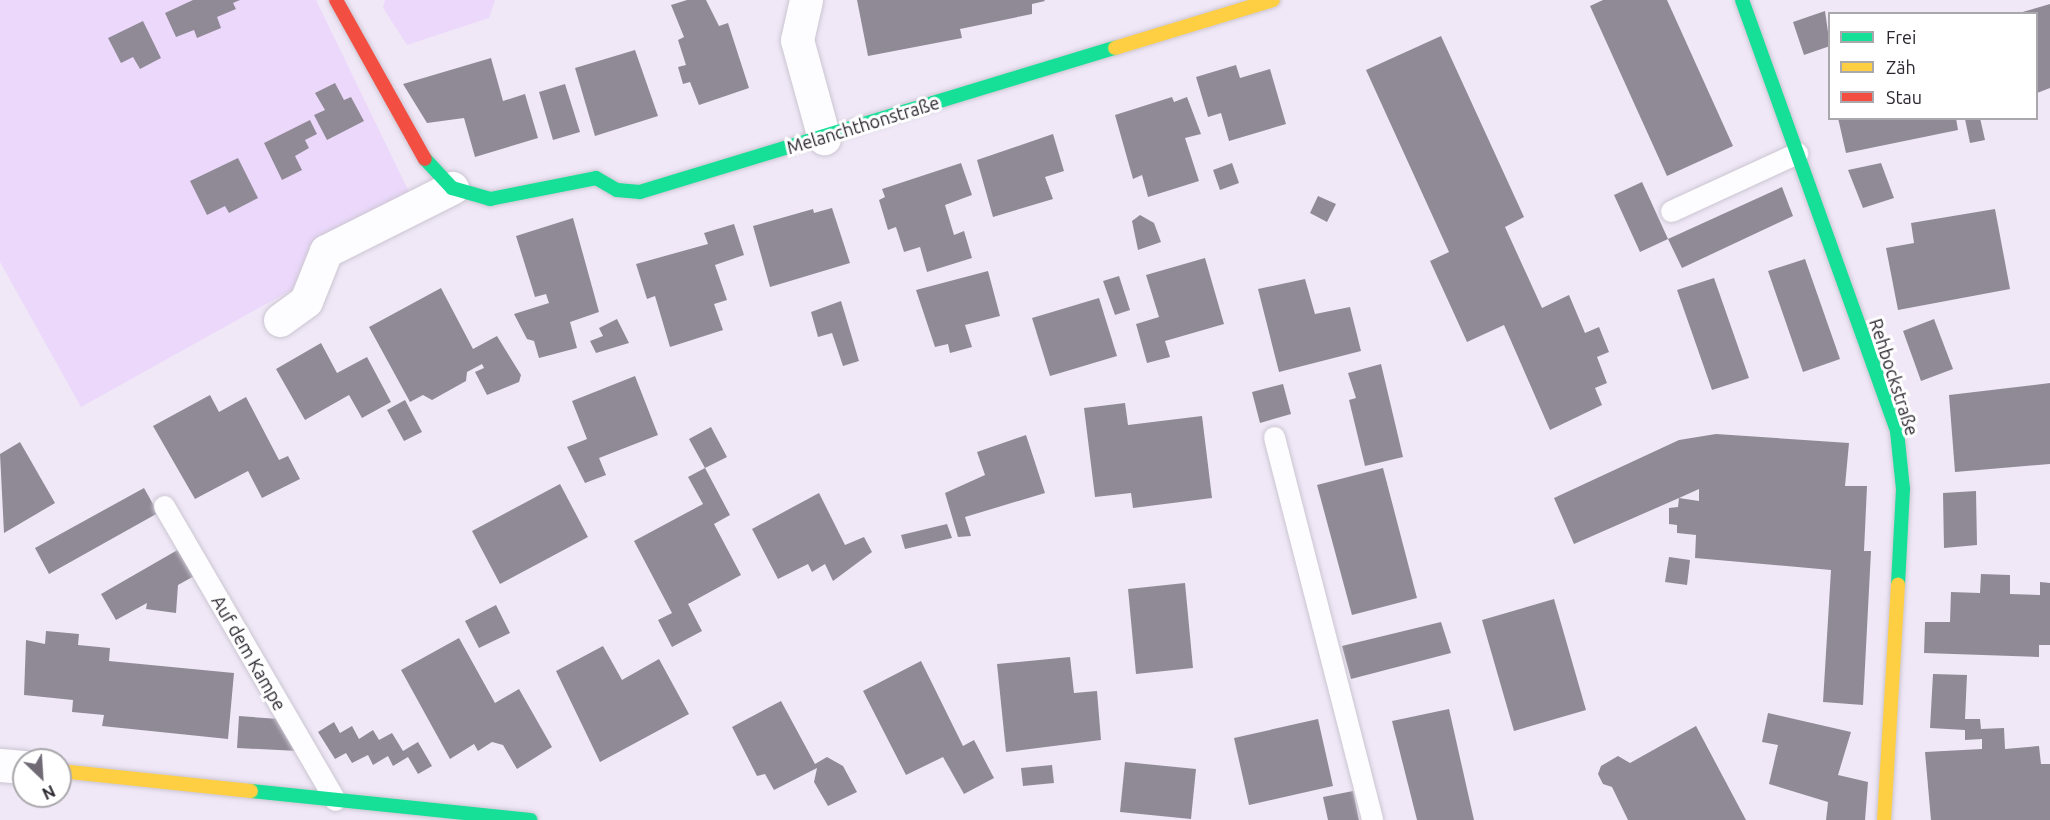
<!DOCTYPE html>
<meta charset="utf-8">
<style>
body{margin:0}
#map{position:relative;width:2050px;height:820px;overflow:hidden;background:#f0e8f7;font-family:Ubuntu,sans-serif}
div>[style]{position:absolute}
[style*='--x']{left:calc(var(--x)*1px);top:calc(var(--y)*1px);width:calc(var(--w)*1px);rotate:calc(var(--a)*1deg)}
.green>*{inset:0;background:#ebd8fb}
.building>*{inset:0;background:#908a96}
.roads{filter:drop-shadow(0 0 2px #cbc5d1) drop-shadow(0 0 2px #cbc5d1)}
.lane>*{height:21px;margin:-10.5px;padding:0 10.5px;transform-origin:10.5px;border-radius:10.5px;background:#fdfcfe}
.street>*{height:33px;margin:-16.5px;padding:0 16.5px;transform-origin:16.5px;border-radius:16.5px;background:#fdfcfe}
.fast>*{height:14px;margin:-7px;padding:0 7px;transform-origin:7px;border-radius:7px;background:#16e098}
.slow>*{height:14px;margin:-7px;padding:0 7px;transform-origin:7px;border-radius:7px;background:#ffcf43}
.jam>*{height:14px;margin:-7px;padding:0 7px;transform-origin:7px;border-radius:7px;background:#f24e42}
span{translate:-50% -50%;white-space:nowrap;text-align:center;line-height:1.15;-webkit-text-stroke:6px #fff;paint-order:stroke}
.street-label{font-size:18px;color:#2b262f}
.legend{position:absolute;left:1828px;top:12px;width:210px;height:108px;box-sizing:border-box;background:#fff;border:2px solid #aaa8ac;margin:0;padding:8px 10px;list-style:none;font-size:18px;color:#2b262f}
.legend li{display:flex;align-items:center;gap:12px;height:30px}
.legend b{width:30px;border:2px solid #aaa8ac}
.north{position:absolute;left:12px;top:748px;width:60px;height:60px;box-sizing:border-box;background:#fff;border:2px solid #aaa8ac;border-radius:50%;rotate:155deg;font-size:16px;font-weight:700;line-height:24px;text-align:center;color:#2b262f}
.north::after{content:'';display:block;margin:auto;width:21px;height:27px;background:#706a75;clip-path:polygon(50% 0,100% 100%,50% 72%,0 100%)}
</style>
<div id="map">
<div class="green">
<div style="clip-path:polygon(0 0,316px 0,409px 192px,310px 246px,293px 289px,81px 407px,0 262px)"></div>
<div style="clip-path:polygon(385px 0,495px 0,489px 18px,407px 45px,383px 8px)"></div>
</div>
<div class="building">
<div style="clip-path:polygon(193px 0,240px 0,233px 3px,236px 9px,217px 17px,221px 28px,197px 38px,194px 30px,176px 37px,165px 13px)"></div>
<div style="clip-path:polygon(687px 0,706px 0,719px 26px,728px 23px,749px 88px,699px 105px,690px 82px,683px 84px,678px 67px,686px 65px,678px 40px,684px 37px,671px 5px)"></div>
<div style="clip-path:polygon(857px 0,1044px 0,1045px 1px,1032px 4px,1032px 14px,960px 29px,962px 38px,868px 56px)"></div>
<div style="clip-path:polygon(1603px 0,1667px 0,1733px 146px,1667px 176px,1590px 6px)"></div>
<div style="clip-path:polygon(2050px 4px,2050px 88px,2037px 93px,2037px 14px,2019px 13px)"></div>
<div style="clip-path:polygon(1825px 11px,1830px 46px,1804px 55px,1793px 22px)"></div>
<div style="clip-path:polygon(143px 21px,161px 58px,140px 69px,133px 57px,121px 63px,108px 38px)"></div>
<div style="clip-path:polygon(1441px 36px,1524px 217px,1505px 227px,1542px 308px,1569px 295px,1585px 333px,1599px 327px,1609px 352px,1597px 357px,1607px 383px,1595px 388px,1602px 405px,1550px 430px,1504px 325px,1467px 342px,1430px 261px,1449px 252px,1366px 70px)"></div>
<div style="clip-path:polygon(635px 50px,658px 116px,595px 136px,575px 68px)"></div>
<div style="clip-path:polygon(491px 58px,503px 101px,525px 94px,538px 138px,475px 157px,464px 118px,427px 123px,403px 84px)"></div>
<div style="clip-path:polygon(1236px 65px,1240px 78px,1270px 69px,1286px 124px,1229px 141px,1221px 113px,1208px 117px,1196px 77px)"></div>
<div style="clip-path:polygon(335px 83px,344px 100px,351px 97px,364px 121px,327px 140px,314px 115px,325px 110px,315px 93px)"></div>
<div style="clip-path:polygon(565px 84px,580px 132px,553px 140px,539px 92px)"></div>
<div style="clip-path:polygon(1172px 97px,1174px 102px,1187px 97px,1201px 134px,1185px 138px,1199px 181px,1148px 197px,1142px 175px,1133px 179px,1115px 115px)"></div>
<div style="clip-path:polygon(1838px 118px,1956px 118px,1958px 130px,1846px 153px)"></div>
<div style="clip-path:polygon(1980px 118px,1985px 140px,1970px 143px,1965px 119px)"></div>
<div style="clip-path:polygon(310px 120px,317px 134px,305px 140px,309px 148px,295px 156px,302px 170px,282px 180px,264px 143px)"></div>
<div style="clip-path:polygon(1053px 134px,1064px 171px,1045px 177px,1053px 199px,993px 217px,977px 160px)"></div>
<div style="clip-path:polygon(238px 158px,258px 198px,229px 213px,225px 206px,207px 215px,190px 181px)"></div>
<div style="clip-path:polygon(961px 163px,972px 195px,945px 205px,954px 235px,964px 231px,972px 258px,927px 272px,920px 247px,904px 252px,896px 227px,888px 230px,879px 200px,885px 197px,882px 189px)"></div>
<div style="clip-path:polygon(1232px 163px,1239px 183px,1220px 190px,1213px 170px)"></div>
<div style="clip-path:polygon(1881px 163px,1894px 198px,1863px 208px,1848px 170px)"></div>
<div style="clip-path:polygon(1642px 182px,1668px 239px,1640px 252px,1614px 195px)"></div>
<div style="clip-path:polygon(1782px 187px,1793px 216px,1682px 268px,1668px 239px)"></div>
<div style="clip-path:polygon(1318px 196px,1336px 204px,1327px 222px,1310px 213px)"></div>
<div style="clip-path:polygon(832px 208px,850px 263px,770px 287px,753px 226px,813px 209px,814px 213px)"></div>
<div style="clip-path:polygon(1995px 209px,2010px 289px,1898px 310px,1886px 248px,1914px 243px,1911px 223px)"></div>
<div style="clip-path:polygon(1140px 215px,1154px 223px,1161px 242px,1138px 250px,1132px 221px)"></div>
<div style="clip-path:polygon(573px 218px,599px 312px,570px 322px,577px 348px,539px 358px,534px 341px,527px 339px,514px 314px,549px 303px,546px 294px,535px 297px,516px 236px)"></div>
<div style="clip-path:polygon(734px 224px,744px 255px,715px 265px,727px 300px,714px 304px,723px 330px,670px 347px,655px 296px,647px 299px,636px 264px,708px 244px,704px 233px)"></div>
<div style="clip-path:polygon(1205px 258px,1224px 324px,1165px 341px,1170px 357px,1147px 363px,1136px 324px,1159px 317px,1146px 275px)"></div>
<div style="clip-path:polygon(1805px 259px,1840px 359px,1803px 372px,1768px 271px)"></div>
<div style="clip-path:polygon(988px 271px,1000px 316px,965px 325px,972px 347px,950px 353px,948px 344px,935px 347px,916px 290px)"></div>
<div style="clip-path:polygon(1119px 276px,1130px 310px,1115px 315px,1103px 281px)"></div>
<div style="clip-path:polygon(1714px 278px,1749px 378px,1712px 390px,1677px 290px)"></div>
<div style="clip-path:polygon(1305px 279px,1315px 314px,1350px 307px,1361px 351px,1279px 372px,1258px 289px)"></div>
<div style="clip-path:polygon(441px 288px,473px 349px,497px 336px,521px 375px,519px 382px,487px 395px,475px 372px,484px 368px,482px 364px,467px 372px,466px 381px,432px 400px,423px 395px,410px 402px,369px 327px)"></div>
<div style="clip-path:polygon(1099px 298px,1117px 356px,1050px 376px,1032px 318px)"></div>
<div style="clip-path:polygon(841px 301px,859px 361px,843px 366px,832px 333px,818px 337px,811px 312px)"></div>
<div style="clip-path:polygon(617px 319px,629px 343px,596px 353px,590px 341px,603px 336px,599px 328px)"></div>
<div style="clip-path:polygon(1934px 319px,1953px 369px,1921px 381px,1903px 331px)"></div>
<div style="clip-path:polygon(321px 343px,337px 373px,367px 357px,391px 402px,362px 418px,349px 395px,305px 420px,276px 369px)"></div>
<div style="clip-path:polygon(1381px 364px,1403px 457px,1365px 466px,1349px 400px,1356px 398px,1348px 373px)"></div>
<div style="clip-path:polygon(635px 376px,658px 435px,599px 458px,606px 475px,585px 483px,567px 447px,587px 439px,572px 401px)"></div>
<div style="clip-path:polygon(2050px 383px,2050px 464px,1955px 472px,1949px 395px)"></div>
<div style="clip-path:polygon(1283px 384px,1291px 414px,1260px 423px,1252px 392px)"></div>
<div style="clip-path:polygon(210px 395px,219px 412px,246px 397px,279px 460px,288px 456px,300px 479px,262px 498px,248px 471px,195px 499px,153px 426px)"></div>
<div style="clip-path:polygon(405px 400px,422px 432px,404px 441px,387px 410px)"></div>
<div style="clip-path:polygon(1125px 403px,1128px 425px,1202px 416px,1212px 498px,1133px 508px,1131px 493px,1095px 497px,1084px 408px)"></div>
<div style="clip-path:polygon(711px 427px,727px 457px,705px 468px,689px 439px)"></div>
<div style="clip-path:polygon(1716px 434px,1849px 443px,1845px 486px,1867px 486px,1864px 551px,1871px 551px,1863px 705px,1823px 702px,1831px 570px,1695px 558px,1696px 535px,1677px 533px,1677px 525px,1669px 524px,1669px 508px,1678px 507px,1679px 498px,1699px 501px,1699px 489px,1679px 498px,1574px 544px,1554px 498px,1679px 440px)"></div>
<div style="clip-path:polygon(1026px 435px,1045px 493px,965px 517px,971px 536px,958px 537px,945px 493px,985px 475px,977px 452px)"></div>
<div style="clip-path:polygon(20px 442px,55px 503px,4px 533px,0 454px)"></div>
<div style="clip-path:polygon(705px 468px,730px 515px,714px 524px,741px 575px,688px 604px,702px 631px,672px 647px,658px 620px,672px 613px,634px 541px,703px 504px,688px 477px)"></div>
<div style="clip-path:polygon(1383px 468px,1417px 598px,1352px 615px,1317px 485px)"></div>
<div style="clip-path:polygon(560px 484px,588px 537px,500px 584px,472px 531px)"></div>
<div style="clip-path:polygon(144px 488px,158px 513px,49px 574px,35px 548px)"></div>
<div style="clip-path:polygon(1976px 491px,1977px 545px,1944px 548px,1943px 493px)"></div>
<div style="clip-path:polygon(819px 493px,845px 545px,864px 537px,872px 552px,833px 581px,825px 564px,812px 572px,808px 564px,778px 579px,752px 529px)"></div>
<div style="clip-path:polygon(947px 524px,952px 538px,905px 549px,901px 535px)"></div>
<div style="clip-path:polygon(181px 548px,196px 575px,178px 585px,176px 613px,146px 609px,147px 603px,116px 620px,101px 594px)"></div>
<div style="clip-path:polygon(1669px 557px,1690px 560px,1687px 585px,1665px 582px)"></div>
<div style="clip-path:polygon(1981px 574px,2010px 575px,2010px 594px,2040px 595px,2040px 582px,2050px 583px,2050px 645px,2039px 645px,2039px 657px,1924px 653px,1925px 622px,1950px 622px,1951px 592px,1980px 593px)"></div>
<div style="clip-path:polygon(1185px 583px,1193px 668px,1136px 674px,1128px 589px)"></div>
<div style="clip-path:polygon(1554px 599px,1586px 710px,1514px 731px,1482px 620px)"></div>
<div style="clip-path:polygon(496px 605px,510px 633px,479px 648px,465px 621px)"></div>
<div style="clip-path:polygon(1441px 622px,1451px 653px,1351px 679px,1342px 646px)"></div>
<div style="clip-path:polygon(46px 631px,79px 634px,78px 645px,110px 648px,109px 661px,234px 673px,228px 739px,102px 726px,104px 715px,72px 712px,73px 700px,24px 695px,26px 640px,45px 644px)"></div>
<div style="clip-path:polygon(459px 638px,495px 703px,519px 689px,552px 747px,517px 769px,503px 745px,492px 742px,478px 751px,474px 744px,450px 759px,401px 670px)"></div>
<div style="clip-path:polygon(603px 646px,622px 680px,659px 659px,689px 714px,600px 762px,556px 671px)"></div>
<div style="clip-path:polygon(1070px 657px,1074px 693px,1097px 691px,1101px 740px,1006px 752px,997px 664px)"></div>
<div style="clip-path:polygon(921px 661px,963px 746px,974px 740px,994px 778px,964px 794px,943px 757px,906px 775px,863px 691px)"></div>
<div style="clip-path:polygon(1933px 674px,1967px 675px,1965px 719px,1980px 719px,1981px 729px,2004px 728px,2005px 749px,2039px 746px,2041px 764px,2050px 764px,2050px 820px,1931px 820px,1925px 752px,1982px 749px,1982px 739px,1965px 740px,1965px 730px,1930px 728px)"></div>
<div style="clip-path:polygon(781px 701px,815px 764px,827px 757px,843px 766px,857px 792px,828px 806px,814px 782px,817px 768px,774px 790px,765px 774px,757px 776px,732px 727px)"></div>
<div style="clip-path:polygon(1449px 709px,1474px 820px,1417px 820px,1392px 721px)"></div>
<div style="clip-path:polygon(1768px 713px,1851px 732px,1838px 775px,1868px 782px,1865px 820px,1826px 820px,1828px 802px,1769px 784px,1778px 745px,1762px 742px)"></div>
<div style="clip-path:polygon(239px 716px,279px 719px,298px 751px,237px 748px)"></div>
<div style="clip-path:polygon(1318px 719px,1333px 786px,1249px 805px,1234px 738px)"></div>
<div style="clip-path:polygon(334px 722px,340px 733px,352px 726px,359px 739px,373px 730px,379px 740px,392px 733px,403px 751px,418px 742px,432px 766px,418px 774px,408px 757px,393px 766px,388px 756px,373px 765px,368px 755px,352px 763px,346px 753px,335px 759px,318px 732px)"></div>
<div style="clip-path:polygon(1696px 726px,1746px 820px,1628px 820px,1612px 787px,1603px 784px,1598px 774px,1601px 766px,1618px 756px,1630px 763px)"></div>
<div style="clip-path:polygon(1125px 762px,1196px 769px,1191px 819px,1120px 812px)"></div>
<div style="clip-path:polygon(1052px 765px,1054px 783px,1023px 786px,1021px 768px)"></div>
<div style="clip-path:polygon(1353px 791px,1359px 820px,1328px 820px,1323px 797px)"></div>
</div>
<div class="roads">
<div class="lane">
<div style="--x:1671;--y:211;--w:139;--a:-24.7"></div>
<div style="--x:1274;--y:437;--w:395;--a:75.6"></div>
<div style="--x:164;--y:506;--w:340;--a:59.8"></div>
</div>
<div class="street">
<div style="--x:806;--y:0;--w:41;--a:102.7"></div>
<div style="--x:797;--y:40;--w:102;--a:74.6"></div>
<div style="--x:280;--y:320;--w:32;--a:-36"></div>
<div style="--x:306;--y:301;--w:54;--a:-68.2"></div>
<div style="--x:326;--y:251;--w:141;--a:-26.6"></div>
<div style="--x:0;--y:765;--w:24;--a:5"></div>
</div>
<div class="fast">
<div style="--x:1742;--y:0;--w:458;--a:70.2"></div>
<div style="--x:1897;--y:431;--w:58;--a:84.1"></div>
<div style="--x:1903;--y:489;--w:95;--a:93"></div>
<div style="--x:425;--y:159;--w:40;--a:47"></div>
<div style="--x:452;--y:188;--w:40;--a:16"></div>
<div style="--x:490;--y:199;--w:108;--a:-11.2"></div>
<div style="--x:596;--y:178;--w:24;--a:30"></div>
<div style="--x:617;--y:190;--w:23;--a:5"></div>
<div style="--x:640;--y:192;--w:496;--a:-16.9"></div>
<div style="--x:251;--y:791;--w:281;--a:5.9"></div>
</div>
<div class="slow">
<div style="--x:1115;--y:48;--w:165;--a:-16.9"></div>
<div style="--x:60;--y:771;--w:192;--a:6"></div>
<div style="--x:1884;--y:820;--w:236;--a:-86.6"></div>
</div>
<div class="jam">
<div style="--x:336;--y:0;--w:182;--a:60.8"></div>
</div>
</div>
<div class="street-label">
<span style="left:863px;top:125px;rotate:-17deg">Melanchthonstraße</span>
<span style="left:1894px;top:377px;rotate:72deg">Rehbockstraße</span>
<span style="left:249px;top:653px;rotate:60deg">Auf dem Kampe</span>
</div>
<ul class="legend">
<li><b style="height:8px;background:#16e098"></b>Frei</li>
<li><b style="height:8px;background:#ffcf43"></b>Zäh</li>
<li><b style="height:8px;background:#f24e42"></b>Stau</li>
</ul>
<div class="north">N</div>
</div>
